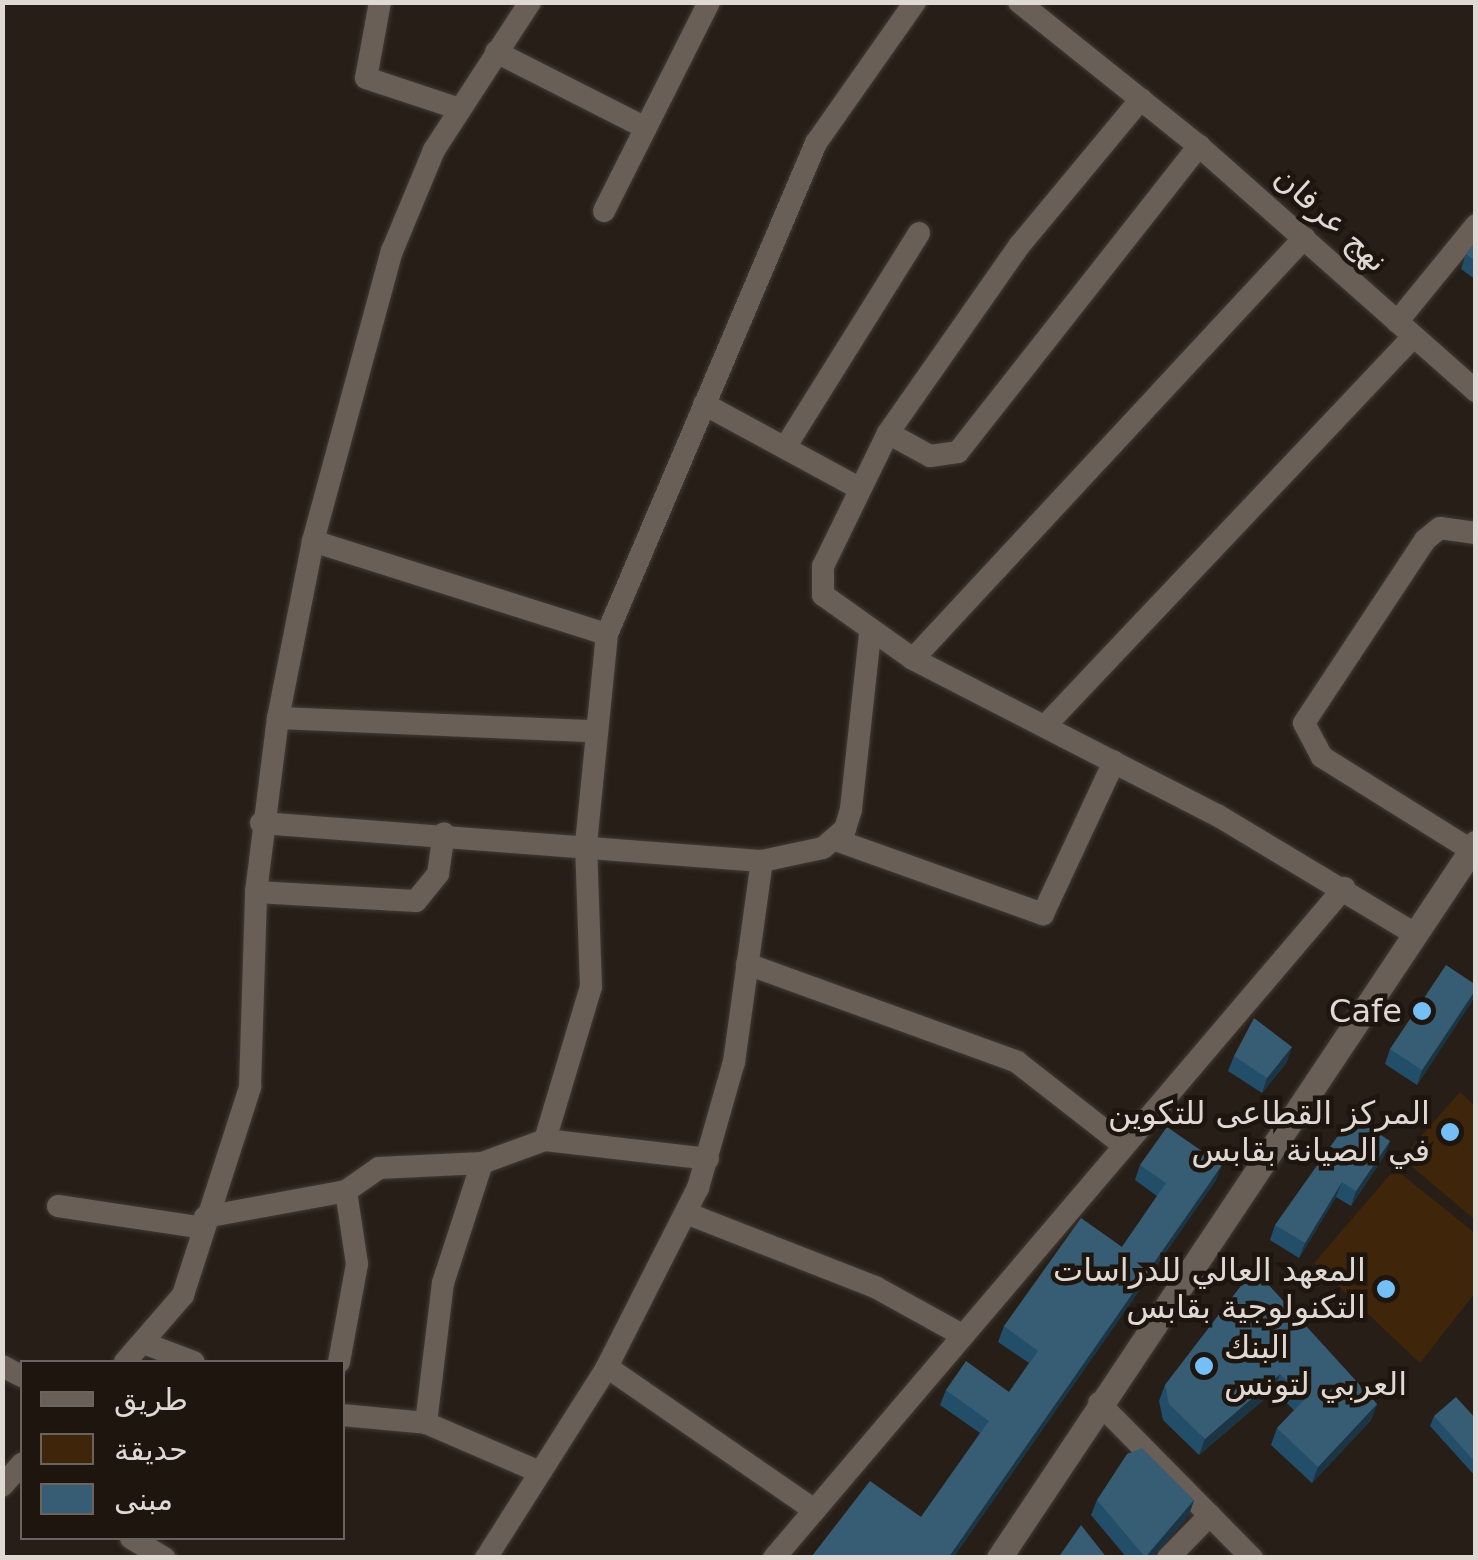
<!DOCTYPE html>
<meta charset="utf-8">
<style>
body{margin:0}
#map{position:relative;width:1478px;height:1560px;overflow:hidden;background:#271f17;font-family:"DejaVu Sans","Noto Sans Arabic",sans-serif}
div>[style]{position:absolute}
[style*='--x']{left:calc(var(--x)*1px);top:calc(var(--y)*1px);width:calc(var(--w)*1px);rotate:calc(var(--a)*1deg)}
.green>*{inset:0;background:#3f250a}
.roads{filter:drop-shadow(0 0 2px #423a36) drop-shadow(0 0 2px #423a36)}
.minor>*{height:22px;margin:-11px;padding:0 11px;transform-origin:11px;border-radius:11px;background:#695f56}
.secondary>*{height:25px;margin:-12.5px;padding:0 12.5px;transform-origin:12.5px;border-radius:12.5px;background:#695f56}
.wall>*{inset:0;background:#234e6a}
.shaded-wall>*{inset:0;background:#1c3544}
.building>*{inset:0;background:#375d75}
.dots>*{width:28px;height:28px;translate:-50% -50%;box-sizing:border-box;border:5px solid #1d150e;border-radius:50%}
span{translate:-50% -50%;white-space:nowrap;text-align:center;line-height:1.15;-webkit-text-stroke:9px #1d150e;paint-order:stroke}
.street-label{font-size:32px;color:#dfd9d4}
.poi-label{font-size:32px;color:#dfd9d4}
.right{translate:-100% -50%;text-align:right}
.left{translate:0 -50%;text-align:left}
.frame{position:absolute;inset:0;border:5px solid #dfd9d4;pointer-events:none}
.legend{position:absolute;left:20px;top:1360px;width:325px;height:180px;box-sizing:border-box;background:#1d150e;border:2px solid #6b635d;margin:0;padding:12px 18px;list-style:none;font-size:30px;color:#dfd9d4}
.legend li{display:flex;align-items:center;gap:20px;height:50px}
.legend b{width:50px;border:2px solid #6b635d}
</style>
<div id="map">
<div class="green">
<div style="clip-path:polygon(1460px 1092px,1475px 1106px,1475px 1220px,1402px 1158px)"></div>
<div style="clip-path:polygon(1395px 1169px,1475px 1233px,1475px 1293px,1420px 1363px,1314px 1263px)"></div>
</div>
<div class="roads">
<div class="minor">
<div style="--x:380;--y:2;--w:77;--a:100.4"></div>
<div style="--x:366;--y:78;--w:99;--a:18.3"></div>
<div style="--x:1019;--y:2;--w:231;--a:38.7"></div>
<div style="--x:1199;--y:146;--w:370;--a:41.5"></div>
<div style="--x:496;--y:52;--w:168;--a:26.9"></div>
<div style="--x:1141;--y:99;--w:191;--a:129.7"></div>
<div style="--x:1019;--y:246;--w:228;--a:125"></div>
<div style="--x:888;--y:433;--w:148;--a:116"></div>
<div style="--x:823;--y:566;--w:29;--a:90"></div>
<div style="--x:823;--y:595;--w:110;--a:35.4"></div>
<div style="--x:913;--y:659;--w:342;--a:27.2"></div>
<div style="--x:1217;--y:815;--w:231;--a:31"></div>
<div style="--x:604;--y:211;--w:234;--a:-63.3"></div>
<div style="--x:1397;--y:322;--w:125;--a:-50.8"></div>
<div style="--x:704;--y:404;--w:174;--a:28.5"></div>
<div style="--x:888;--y:433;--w:48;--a:28.7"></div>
<div style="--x:930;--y:456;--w:28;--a:-8"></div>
<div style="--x:958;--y:452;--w:390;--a:-51.8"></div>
<div style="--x:786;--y:446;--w:251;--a:-58"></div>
<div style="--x:313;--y:541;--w:308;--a:17.6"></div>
<div style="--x:913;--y:659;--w:575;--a:-47.12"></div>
<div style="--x:278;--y:718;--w:316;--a:2.4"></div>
<div style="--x:1045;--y:726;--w:535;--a:-46.59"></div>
<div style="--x:261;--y:823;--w:502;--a:4.34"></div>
<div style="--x:762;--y:861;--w:62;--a:-12"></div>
<div style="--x:823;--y:848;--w:29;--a:-41"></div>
<div style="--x:845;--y:829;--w:21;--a:-73"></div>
<div style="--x:851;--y:809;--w:175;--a:-83.8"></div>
<div style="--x:836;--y:840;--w:220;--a:19.7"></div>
<div style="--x:1043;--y:914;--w:168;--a:-65"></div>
<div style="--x:1471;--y:850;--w:176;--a:-148"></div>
<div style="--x:1322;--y:757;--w:38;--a:-118"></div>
<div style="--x:1304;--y:723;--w:219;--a:-56.5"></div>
<div style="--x:1425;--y:540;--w:19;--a:-39"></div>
<div style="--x:1440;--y:528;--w:36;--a:8"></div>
<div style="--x:256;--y:892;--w:160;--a:3.2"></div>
<div style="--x:416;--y:901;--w:35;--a:-51"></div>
<div style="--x:438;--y:874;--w:41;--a:-81.7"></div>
<div style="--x:747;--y:964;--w:287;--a:19.9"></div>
<div style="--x:1017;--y:1062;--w:133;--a:38"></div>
<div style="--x:545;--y:1140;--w:160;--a:-73.3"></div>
<div style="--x:591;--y:987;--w:143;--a:-92"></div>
<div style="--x:586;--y:844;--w:211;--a:-84.3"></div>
<div style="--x:607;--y:634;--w:534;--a:-66.94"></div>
<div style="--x:816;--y:143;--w:172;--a:-54.9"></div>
<div style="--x:58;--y:1206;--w:147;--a:8.6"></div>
<div style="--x:686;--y:1213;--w:203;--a:21.4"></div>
<div style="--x:875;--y:1287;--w:99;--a:28.9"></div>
<div style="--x:205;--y:1217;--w:143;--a:-10.4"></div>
<div style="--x:346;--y:1191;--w:40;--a:-34.9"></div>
<div style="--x:379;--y:1168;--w:103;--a:-2.8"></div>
<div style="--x:482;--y:1163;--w:67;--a:-20.1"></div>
<div style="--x:545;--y:1140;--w:164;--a:6.6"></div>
<div style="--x:146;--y:1344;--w:51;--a:20.6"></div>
<div style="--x:125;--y:1362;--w:89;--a:-49.1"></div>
<div style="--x:183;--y:1295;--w:219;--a:-72.1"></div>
<div style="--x:250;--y:1087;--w:195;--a:-88.2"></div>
<div style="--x:256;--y:892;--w:175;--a:-82.8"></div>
<div style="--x:278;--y:718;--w:180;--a:-78.8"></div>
<div style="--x:313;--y:541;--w:301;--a:-74.8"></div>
<div style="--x:392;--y:251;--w:109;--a:-67.4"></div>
<div style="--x:434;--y:150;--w:176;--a:-57"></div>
<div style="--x:339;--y:1362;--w:100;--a:-79.6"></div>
<div style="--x:357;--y:1264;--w:74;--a:-98.6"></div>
<div style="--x:2;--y:1366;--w:22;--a:27"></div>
<div style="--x:607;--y:1367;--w:252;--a:34.6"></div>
<div style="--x:1099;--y:1403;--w:218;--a:45.4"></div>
<div style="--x:342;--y:1415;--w:84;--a:5.4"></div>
<div style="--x:426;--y:1423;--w:124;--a:23.3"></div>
<div style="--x:426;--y:1423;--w:141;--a:-83.1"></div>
<div style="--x:443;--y:1283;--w:126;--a:-72"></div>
<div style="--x:2;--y:1486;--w:30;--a:-48"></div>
<div style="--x:131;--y:1538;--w:39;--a:31"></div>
<div style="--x:486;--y:1558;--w:226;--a:-57.6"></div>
<div style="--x:607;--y:1367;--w:201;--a:-63.1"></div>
<div style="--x:698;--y:1188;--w:131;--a:-74.1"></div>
<div style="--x:734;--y:1062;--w:203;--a:-82.1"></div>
<div style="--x:774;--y:1558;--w:880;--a:-49.61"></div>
<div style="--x:1168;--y:1558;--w:60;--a:-45.7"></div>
</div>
<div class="secondary">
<div style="--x:999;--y:1558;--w:860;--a:-56.29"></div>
</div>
</div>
<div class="wall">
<div style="clip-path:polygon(1476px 241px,1476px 280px,1461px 269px,1466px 254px)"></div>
<div style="clip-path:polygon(1476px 985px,1476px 992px,1472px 1001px,1417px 1085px,1385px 1064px,1390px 1049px)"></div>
<div style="clip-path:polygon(1234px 1056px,1287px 1062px,1262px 1093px,1228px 1071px)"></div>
<div style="clip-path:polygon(1390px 1141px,1384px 1156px,1351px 1206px,1336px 1197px,1299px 1258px,1270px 1240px,1275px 1225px)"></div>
<div style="clip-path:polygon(1140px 1165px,1216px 1180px,953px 1558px,811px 1558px,812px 1556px,921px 1517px,980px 1433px,940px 1405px,946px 1390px,1009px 1392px,1029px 1363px,998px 1342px,1004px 1326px,1122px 1247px,1157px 1196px,1135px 1180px)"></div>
<div style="clip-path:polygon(1254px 1269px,1377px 1404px,1371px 1420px,1312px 1483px,1271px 1445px,1277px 1428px,1294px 1410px,1274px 1391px,1199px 1455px,1163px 1420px,1159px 1401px,1165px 1385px)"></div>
<div style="clip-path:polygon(1434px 1416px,1476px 1419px,1476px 1477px,1430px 1426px)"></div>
<div style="clip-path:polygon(1097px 1500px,1194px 1500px,1189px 1515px,1152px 1558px,1127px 1558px,1091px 1515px)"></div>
</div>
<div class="shaded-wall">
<div style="clip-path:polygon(1476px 989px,1472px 1001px,1417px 1085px,1422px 1070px)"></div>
<div style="clip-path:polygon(1292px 1047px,1287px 1062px,1262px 1093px,1267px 1078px)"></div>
<div style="clip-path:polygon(1390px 1141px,1384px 1156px,1351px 1206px,1356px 1191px)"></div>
<div style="clip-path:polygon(1222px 1165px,1216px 1180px,953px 1558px,948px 1558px)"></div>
<div style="clip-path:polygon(1342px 1182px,1336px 1197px,1299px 1258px,1305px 1243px)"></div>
<div style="clip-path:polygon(1280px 1374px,1274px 1391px,1199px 1455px,1205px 1439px)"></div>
<div style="clip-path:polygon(1377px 1404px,1371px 1420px,1312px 1483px,1318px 1467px)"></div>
<div style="clip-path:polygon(1194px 1500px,1189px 1515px,1152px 1558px,1145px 1558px)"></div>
</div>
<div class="building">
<div style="clip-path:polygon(1476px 241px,1476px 261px,1466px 254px)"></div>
<div style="clip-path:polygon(1446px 965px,1476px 985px,1476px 989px,1422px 1070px,1390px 1049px)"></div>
<div style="clip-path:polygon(1254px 1018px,1292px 1047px,1267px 1078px,1234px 1056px)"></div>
<div style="clip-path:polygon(1352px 1116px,1390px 1141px,1356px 1191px,1342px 1182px,1305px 1243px,1275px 1225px)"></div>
<div style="clip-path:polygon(1167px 1127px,1222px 1165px,948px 1558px,814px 1558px,812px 1556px,870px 1481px,921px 1517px,989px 1421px,946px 1390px,966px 1361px,1009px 1392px,1038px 1351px,1004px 1326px,1081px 1218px,1122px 1247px,1166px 1183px,1140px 1165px)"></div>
<div style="clip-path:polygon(1254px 1269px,1377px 1404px,1318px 1467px,1277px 1428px,1305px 1399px,1280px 1374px,1205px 1439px,1169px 1404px,1165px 1385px)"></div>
<div style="clip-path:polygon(1456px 1397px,1476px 1419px,1476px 1463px,1434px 1416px)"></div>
<div style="clip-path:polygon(1142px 1448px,1194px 1500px,1145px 1557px,1097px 1500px,1127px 1454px)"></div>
<div style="clip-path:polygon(1081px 1525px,1107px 1558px,1058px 1558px)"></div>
</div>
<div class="dots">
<div style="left:1422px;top:1011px;background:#74c0f6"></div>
<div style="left:1450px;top:1132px;background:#74c0f6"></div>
<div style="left:1386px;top:1289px;background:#74c0f6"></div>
<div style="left:1204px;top:1366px;background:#74c0f6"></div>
</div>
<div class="street-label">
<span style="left:1331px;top:219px;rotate:42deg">نهج عرفان</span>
</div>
<div class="poi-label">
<span class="right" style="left:1402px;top:1011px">Cafe</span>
<span class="right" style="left:1430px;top:1132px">المركز القطاعى للتكوين<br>في الصيانة بقابس</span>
<span class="right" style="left:1366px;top:1289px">المعهد العالي للدراسات<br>التكنولوجية بقابس</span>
<span class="left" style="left:1224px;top:1366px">البنك<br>العربي لتونس</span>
</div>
<div class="frame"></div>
<ul class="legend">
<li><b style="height:12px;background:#695f56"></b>طريق</li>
<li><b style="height:28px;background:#3f250a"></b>حديقة</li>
<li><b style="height:28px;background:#375d75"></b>مبنى</li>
</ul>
</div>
